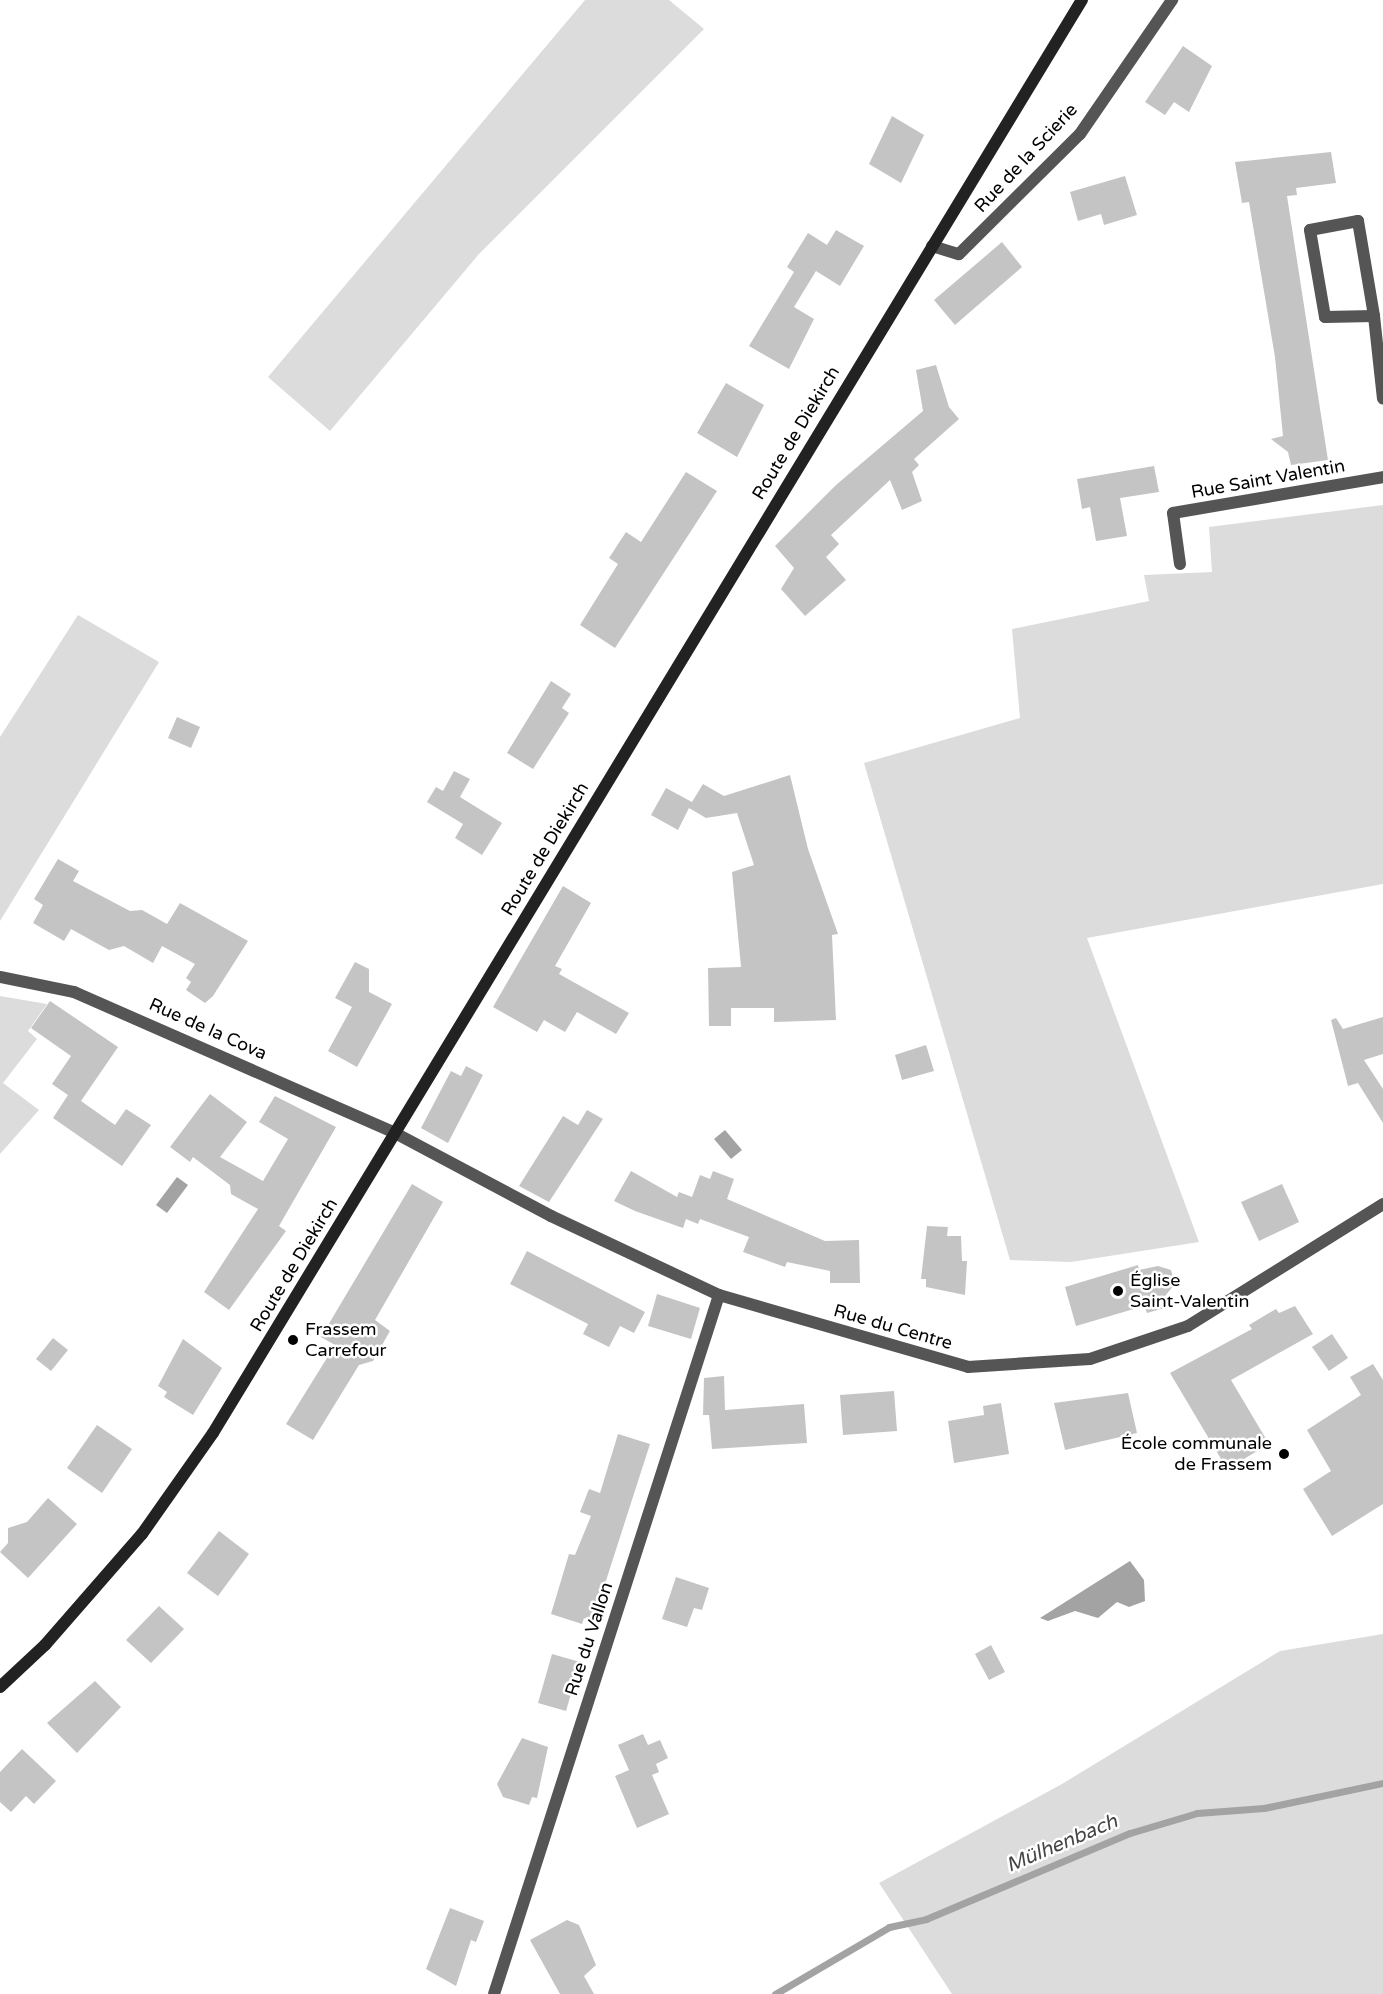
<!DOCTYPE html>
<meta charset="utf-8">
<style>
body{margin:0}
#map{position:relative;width:1383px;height:1994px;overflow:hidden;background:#fff;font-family:"Varela Round",sans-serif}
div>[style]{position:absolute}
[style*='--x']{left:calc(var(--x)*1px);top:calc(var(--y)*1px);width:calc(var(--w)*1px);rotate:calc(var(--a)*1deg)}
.green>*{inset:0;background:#dcdcdc}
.water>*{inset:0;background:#a3a3a3}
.stream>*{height:7px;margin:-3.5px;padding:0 3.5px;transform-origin:3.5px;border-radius:3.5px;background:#a3a3a3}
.building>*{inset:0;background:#c4c4c4}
.minor>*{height:12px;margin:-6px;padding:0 6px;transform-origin:6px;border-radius:6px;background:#555}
.tertiary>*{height:12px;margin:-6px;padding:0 6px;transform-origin:6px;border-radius:6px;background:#555}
.secondary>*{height:12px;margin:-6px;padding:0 6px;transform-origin:6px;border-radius:6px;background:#222}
.dots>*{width:16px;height:16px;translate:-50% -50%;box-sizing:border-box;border:3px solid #fff;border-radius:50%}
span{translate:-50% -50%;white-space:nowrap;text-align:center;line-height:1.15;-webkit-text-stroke:5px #fff;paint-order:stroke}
.street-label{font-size:18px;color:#000}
.poi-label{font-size:18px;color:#000}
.left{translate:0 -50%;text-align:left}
.right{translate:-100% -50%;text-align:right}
.water-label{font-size:20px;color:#444;font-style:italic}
</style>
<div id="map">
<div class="green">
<div style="clip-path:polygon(585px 0,669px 0,704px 29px,479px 254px,330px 431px,268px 377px)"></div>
<div style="clip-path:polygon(1383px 505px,1383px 884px,1087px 938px,1199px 1242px,1071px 1262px,1010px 1260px,864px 763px,1020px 718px,1012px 629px,1149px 601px,1144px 575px,1212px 572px,1209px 527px)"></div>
<div style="clip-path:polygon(78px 615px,159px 662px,0 921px,0 737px)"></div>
<div style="clip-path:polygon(0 996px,47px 1004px,28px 1031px,37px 1039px,3px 1083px,39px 1110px,0 1154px)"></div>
<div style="clip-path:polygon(1383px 1634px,1383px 1994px,952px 1994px,879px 1883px,1062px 1784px,1280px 1651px)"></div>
</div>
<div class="water">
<div style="clip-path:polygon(725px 1130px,742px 1150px,731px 1159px,714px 1139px)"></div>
<div style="clip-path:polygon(177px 1177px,188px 1185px,167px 1213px,156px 1205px)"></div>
<div style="clip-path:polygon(1130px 1561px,1144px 1580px,1145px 1601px,1129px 1607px,1117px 1602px,1098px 1618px,1075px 1611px,1048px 1621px,1040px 1618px)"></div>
</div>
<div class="stream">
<div style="--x:775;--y:1994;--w:132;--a:-30.4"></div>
<div style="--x:889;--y:1927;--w:38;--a:-12"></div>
<div style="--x:926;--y:1919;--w:221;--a:-22.9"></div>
<div style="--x:1130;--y:1833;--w:70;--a:-16.6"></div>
<div style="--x:1197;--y:1813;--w:67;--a:-4.3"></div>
<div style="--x:1264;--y:1808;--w:122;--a:-11.9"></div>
</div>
<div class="building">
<div style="clip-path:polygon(1183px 46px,1212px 66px,1189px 112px,1174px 102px,1165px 115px,1145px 102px)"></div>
<div style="clip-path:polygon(892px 116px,924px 135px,901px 183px,869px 164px)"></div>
<div style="clip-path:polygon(1331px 152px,1336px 183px,1296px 188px,1297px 195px,1287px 196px,1328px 460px,1291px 465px,1288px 452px,1271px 439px,1283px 436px,1275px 357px,1249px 202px,1242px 203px,1235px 162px)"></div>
<div style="clip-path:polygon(1125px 176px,1137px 215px,1104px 225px,1101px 214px,1078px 221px,1070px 192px)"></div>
<div style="clip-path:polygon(836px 230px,864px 246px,840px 286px,816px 271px,794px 307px,814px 319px,789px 369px,749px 346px,794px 272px,787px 267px,808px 233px,827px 245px)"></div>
<div style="clip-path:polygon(1002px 242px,1022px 267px,955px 325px,934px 300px)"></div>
<div style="clip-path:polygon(936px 365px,949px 407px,959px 419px,914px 459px,919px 465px,912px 472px,922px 501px,902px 510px,890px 480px,831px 535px,839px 544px,826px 557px,846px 580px,805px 616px,781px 589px,794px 568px,775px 546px,836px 485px,923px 411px,916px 370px)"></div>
<div style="clip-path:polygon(726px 383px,764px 405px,737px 457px,697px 433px)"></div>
<div style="clip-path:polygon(1154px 466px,1159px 492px,1120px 498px,1127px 536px,1096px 541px,1090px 507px,1082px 509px,1077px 479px)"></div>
<div style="clip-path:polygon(686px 472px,717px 491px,615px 648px,580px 625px,618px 564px,609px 558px,626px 532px,641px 542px)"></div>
<div style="clip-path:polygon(551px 681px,571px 694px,562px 708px,569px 713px,533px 769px,507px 753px)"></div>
<div style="clip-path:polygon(177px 717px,200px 727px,191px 748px,168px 738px)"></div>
<div style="clip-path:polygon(454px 771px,470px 779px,460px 797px,502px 823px,482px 855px,455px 838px,463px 824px,427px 802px,436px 787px,443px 791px)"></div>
<div style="clip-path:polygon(790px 775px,808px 849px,838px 934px,832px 935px,836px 1020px,774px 1022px,774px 1008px,731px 1008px,731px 1026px,709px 1026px,708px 968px,741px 967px,732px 872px,754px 865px,737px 813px,706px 818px,689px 808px,678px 830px,651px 815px,666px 788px,692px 802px,703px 784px,724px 796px)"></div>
<div style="clip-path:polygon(58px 859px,79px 871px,73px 881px,130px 911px,142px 910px,167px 924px,180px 903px,248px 941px,213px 996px,205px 1003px,186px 990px,191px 982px,186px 978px,195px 964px,162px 946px,153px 963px,124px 946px,109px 950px,71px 929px,64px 941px,33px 923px,43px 905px,34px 899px)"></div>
<div style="clip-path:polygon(563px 886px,591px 903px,555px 966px,562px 969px,559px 974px,629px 1013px,616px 1034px,577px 1012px,565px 1032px,544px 1020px,537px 1032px,493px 1007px)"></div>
<div style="clip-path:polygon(355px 962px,369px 969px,369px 992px,392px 1004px,357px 1067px,328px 1051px,352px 1007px,335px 998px)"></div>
<div style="clip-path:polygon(50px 1001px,118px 1047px,81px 1101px,115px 1125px,126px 1109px,151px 1125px,122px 1166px,53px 1118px,68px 1095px,52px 1084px,71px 1056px,31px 1028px)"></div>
<div style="clip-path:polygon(1383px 1017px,1383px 1054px,1364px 1060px,1383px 1089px,1383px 1123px,1358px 1083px,1348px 1086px,1331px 1020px,1336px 1018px,1343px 1029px)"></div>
<div style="clip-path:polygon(926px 1045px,934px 1071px,902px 1080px,895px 1055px)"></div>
<div style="clip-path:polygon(466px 1066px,483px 1075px,448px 1143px,421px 1128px,451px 1071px,461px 1076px)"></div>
<div style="clip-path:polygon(210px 1094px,247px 1122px,220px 1157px,263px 1181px,288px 1139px,259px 1122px,275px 1096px,336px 1127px,279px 1226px,286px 1231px,229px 1310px,204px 1292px,258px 1209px,231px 1194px,230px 1185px,193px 1157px,190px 1162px,170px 1147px)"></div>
<div style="clip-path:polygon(587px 1110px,603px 1119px,549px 1202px,519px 1186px,563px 1116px,578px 1125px)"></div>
<div style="clip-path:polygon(631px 1171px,677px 1197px,679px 1192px,692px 1197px,700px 1175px,710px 1179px,713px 1171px,734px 1179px,727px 1199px,825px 1241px,859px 1240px,860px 1283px,830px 1283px,830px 1271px,787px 1262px,785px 1267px,743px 1252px,749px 1237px,700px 1219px,698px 1224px,686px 1219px,683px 1228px,635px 1211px,614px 1201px)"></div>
<div style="clip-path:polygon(412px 1184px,443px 1202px,375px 1320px,390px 1331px,373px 1361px,359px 1365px,313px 1440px,286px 1424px,335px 1345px,321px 1337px)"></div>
<div style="clip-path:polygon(1282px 1184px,1299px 1222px,1259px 1241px,1241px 1202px)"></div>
<div style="clip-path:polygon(927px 1226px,948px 1227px,947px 1236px,961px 1236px,962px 1261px,967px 1261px,965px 1295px,926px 1287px,926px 1279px,921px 1279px)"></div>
<div style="clip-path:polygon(527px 1251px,645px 1312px,634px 1333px,620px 1326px,609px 1347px,583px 1334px,588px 1324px,510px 1284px)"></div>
<div style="clip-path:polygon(1138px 1265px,1139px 1270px,1158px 1266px,1171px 1270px,1175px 1284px,1165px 1296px,1168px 1307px,1147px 1313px,1144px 1306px,1076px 1326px,1065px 1287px)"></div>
<div style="clip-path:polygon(657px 1294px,700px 1308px,691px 1339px,648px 1326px)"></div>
<div style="clip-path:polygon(1295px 1306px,1313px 1334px,1231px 1380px,1269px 1444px,1227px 1469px,1170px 1373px,1252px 1329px,1249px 1325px,1276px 1309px,1279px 1313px)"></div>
<div style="clip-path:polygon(1332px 1334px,1348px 1358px,1329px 1371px,1312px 1347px)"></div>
<div style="clip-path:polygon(53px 1338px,68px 1350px,51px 1371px,36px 1359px)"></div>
<div style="clip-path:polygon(183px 1339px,222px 1368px,193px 1415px,164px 1397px,167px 1392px,158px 1386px)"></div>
<div style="clip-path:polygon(1373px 1364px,1383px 1380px,1383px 1504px,1332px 1536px,1303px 1489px,1331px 1471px,1307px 1430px,1361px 1395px,1350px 1377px)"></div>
<div style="clip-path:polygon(724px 1376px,725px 1410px,804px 1404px,807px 1443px,712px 1449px,709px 1415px,703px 1415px,704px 1378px)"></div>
<div style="clip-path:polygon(894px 1391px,897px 1431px,843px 1435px,840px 1395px)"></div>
<div style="clip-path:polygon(1128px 1393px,1137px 1433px,1065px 1450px,1054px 1403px)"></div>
<div style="clip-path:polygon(1001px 1403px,1009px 1454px,954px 1463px,948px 1421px,984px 1415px,983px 1406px)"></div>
<div style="clip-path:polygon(97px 1425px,132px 1449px,102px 1493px,67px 1468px)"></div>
<div style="clip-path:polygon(618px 1434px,650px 1444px,593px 1621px,584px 1618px,582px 1624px,551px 1614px,569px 1554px,575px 1555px,591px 1516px,580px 1512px,589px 1489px,600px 1493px)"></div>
<div style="clip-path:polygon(48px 1498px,77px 1524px,28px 1578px,0 1552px,8px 1543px,8px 1528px,27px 1522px)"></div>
<div style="clip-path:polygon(219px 1531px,249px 1554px,218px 1596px,187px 1573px)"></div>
<div style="clip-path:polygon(676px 1577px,709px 1588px,702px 1610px,694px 1608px,687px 1627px,662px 1619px)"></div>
<div style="clip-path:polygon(159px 1606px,184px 1629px,151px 1663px,126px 1640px)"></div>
<div style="clip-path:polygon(991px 1645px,1005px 1672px,989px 1680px,975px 1654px)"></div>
<div style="clip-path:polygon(552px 1654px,580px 1662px,566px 1711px,538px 1703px)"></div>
<div style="clip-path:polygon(95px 1681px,121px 1707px,77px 1753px,47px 1723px)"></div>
<div style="clip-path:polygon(643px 1734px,648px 1745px,660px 1740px,668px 1758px,656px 1764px,659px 1772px,652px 1775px,669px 1814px,637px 1828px,615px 1776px,629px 1770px,618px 1745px)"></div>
<div style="clip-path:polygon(522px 1738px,548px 1747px,537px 1798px,532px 1797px,529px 1805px,503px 1797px,497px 1784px)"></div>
<div style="clip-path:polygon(22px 1749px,56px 1781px,34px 1804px,26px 1796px,11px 1812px,0 1802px,0 1772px)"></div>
<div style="clip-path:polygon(450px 1908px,484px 1921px,476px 1942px,471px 1940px,456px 1986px,426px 1969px)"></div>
<div style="clip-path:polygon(567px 1920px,579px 1925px,596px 1965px,584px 1976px,594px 1994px,560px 1994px,530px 1940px)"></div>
</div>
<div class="minor">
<div style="--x:932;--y:246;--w:28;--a:17"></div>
<div style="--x:959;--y:254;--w:170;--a:-44.8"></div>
<div style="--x:1080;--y:134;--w:163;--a:-55.5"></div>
<div style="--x:1374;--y:316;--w:49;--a:178.8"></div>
<div style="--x:1325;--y:317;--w:88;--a:-99.8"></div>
<div style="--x:1310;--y:230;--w:49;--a:-10.6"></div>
<div style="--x:1358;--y:221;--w:96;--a:80.4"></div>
<div style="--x:1374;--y:316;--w:83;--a:83.8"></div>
<div style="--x:1180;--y:564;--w:51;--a:-97.8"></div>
<div style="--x:1173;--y:513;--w:213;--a:-9.7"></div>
<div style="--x:0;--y:977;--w:76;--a:11.5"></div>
<div style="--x:74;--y:992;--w:351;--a:23.7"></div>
<div style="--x:719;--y:1295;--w:259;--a:16.1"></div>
<div style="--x:968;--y:1367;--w:122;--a:-3.8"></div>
<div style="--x:1090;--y:1359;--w:103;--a:-18.6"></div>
<div style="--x:1188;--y:1326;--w:230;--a:-32"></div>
</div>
<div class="tertiary">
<div style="--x:395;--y:1133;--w:177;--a:28"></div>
<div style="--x:551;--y:1216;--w:186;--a:25.2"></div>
<div style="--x:719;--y:1295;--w:734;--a:107.84"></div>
</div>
<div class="secondary">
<div style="--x:0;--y:1687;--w:62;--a:-43"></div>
<div style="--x:45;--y:1645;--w:147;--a:-48.9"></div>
<div style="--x:142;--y:1534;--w:123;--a:-54.9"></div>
<div style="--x:213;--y:1433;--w:1676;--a:-58.77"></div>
</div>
<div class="dots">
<div style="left:1118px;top:1291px;background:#000"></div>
<div style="left:293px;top:1340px;background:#000"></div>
<div style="left:1284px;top:1454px;background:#000"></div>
</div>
<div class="street-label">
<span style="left:1026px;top:158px;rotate:-47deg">Rue de la Scierie</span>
<span style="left:796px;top:433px;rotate:-59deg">Route de Diekirch</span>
<span style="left:1268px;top:479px;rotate:-10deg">Rue Saint Valentin</span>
<span style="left:545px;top:849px;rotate:-59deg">Route de Diekirch</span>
<span style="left:208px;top:1029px;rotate:24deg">Rue de la Cova</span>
<span style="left:294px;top:1265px;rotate:-59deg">Route de Diekirch</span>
<span style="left:893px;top:1327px;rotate:16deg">Rue du Centre</span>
<span style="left:589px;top:1639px;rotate:-72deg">Rue du Vallon</span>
</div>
<div class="poi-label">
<span class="left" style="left:1130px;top:1291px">Église<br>Saint-Valentin</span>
<span class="left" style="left:305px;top:1340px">Frassem<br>Carrefour</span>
<span class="right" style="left:1272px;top:1454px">École communale<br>de Frassem</span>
</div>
<div class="water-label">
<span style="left:1062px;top:1844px;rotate:-23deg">Mülhenbach</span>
</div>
</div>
